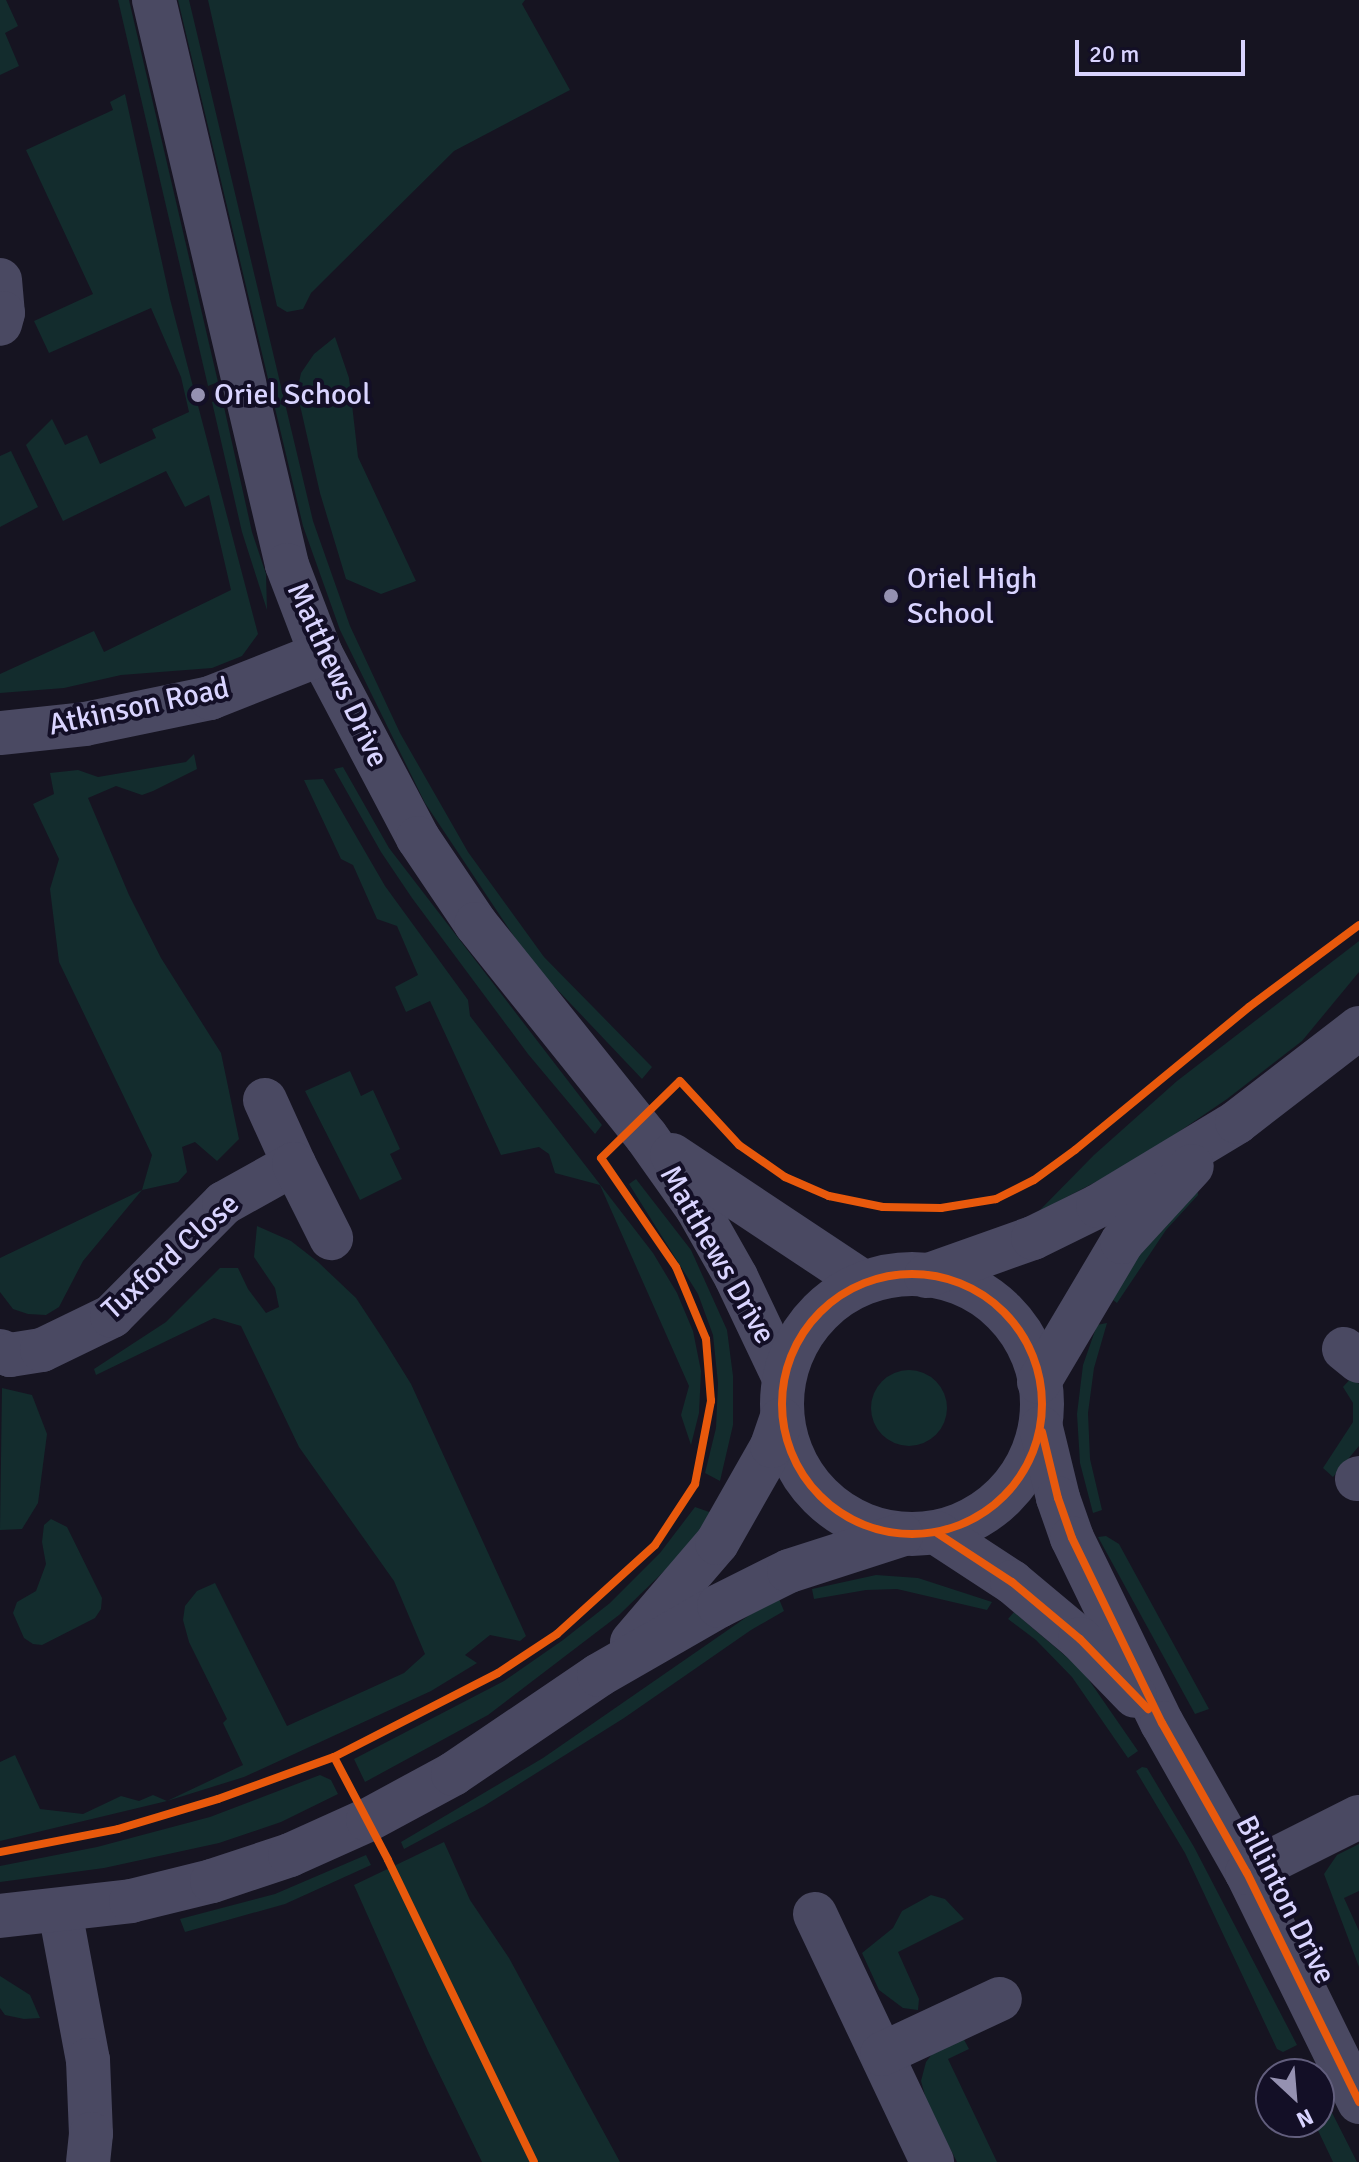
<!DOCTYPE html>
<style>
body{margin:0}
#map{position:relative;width:1359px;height:2162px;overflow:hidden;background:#161421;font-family:Signika,sans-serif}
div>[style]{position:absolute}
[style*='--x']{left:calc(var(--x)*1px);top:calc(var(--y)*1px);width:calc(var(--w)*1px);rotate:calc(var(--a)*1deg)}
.green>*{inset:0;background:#132c2d}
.round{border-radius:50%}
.minor>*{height:44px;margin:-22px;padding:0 22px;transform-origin:22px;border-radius:22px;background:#4a4962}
.minor>.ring{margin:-22px;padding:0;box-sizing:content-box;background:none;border:44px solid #4a4962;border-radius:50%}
.cycleway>*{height:8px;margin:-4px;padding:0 4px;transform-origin:4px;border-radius:4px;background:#e8590c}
.cycleway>.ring{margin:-4px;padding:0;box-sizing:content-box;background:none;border:8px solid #e8590c;border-radius:50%}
.dots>*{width:22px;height:22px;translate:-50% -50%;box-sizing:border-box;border:4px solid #130f26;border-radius:50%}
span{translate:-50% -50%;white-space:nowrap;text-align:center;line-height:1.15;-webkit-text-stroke:8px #130f26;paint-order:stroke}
.poi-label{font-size:30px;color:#d9d4ff}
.left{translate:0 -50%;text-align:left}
.street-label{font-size:30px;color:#d9d4ff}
.north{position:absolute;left:1255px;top:2058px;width:80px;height:80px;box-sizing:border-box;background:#130f26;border:2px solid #625e7d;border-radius:50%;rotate:154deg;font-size:22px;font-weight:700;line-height:32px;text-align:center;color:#d9d4ff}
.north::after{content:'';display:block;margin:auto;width:28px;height:36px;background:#9591b1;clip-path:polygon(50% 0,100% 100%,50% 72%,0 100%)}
.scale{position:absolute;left:1075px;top:40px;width:170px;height:36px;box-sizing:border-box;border:4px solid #d9d4ff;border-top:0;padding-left:10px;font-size:24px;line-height:28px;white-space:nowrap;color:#d9d4ff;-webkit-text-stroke:6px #130f26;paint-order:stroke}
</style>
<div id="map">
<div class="green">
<div style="clip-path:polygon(0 0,6px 0,18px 26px,5px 33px,19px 66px,0 75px)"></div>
<div style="clip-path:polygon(118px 0,129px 0,218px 382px,208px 386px)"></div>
<div style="clip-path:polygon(178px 0,189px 0,313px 521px,350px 626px,400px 733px,468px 852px,544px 957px,652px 1067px,642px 1079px,534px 965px,511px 932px,425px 803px,340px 630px,303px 526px)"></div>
<div style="clip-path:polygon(208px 0,525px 0,522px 4px,570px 90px,454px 151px,311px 293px,303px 309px,287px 312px,277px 306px)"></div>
<div style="clip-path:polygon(125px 94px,170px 299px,258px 634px,242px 656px,212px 668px,121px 675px,64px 688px,0 693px,0 674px,94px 631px,104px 652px,231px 590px,209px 495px,185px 507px,166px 471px,63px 521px,26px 445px,52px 419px,65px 445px,87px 435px,100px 464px,156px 438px,152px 429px,189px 412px,181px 377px,151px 308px,49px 353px,34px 321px,93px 294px,26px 150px,113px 110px,110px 102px)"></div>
<div style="clip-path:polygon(335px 337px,349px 378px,358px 457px,416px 581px,381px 594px,346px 579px,320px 493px,297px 392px,301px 373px,314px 354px)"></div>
<div style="clip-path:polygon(222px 398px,252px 532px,266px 574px,267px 610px,242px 532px,212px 402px)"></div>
<div style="clip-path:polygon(11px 451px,38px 507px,0 527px,0 456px)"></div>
<div style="clip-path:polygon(194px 754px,197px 769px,153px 791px,142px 795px,116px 786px,88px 798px,129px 895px,161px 958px,221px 1053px,239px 1139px,217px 1161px,195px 1142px,182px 1147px,187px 1172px,178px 1182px,142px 1190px,83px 1261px,59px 1307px,46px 1315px,28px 1314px,13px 1309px,0 1292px,0 1258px,142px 1190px,152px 1155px,59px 962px,50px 889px,59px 859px,33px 804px,54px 794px,50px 773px,78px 770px,98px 777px,186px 762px)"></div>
<div style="clip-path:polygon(343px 767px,389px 848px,602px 1125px,595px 1134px,528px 1054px,412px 898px,381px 852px,334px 769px)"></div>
<div style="clip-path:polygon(323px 779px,385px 886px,468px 1000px,470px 1016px,653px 1253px,677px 1293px,693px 1331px,701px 1371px,699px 1413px,691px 1445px,681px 1415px,689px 1386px,600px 1185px,555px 1173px,549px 1154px,539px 1147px,501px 1155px,430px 1001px,406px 1012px,395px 987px,418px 975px,397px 926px,377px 919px,353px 865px,341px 859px,304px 780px)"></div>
<div style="clip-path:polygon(1359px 941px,1359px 972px,1302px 1041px,1227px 1099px,1136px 1161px,1038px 1212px,1094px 1155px,1177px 1081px)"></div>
<div style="clip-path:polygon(350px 1071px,361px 1096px,373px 1090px,400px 1149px,390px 1154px,402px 1179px,360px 1200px,305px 1091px)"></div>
<div style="clip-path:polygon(636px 1179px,691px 1250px,727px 1330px,733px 1376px,733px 1425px,720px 1481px,705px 1473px,716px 1428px,718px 1383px,713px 1335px,698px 1294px,629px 1184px)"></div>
<div style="clip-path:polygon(1197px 1185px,1198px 1195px,1166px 1230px,1117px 1303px,1109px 1297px,1127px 1264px)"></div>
<div style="clip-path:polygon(257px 1226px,291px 1241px,318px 1262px,356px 1298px,385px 1342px,411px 1384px,526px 1636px,520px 1641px,490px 1635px,465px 1655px,477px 1663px,431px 1691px,244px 1777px,167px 1801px,0 1841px,0 1762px,15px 1755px,40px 1809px,83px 1814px,121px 1796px,139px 1801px,153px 1795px,167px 1801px,243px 1765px,223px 1723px,227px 1719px,189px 1642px,183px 1620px,185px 1606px,197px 1591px,215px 1583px,287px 1726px,404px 1673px,425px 1654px,394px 1581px,299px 1447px,241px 1326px,214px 1318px,96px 1375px,94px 1369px,166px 1322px,220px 1268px,238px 1268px,248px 1289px,266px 1313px,279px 1307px,275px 1288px,254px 1257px)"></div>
<div style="clip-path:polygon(1107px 1323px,1094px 1368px,1088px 1413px,1090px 1459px,1102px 1510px,1093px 1513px,1080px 1463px,1077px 1414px,1083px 1365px,1097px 1325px)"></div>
<div class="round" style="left:871px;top:1370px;width:76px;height:76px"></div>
<div style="clip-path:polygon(1352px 1377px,1359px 1384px,1359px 1446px,1333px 1477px,1323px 1468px,1353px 1422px,1353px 1403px,1343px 1387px)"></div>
<div style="clip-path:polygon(2px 1388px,32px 1395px,47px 1434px,38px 1503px,22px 1529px,0 1530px)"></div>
<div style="clip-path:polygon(695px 1507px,712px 1513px,692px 1544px,619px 1615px,488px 1715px,365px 1782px,354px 1759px,504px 1681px,563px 1640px,610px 1603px,660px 1553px)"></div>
<div style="clip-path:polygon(51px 1519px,67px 1527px,102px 1598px,101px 1609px,95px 1618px,42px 1645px,33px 1644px,24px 1638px,13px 1613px,17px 1602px,36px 1591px,46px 1564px,42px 1542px,44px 1525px)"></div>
<div style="clip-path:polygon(1106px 1536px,1119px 1544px,1209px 1709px,1195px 1714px,1098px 1537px)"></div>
<div style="clip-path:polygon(876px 1575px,918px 1578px,992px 1602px,987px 1610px,897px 1589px,866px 1590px,814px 1599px,812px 1589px)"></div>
<div style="clip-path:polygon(779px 1599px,784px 1611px,751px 1630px,624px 1718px,484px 1806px,404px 1849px,401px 1842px,543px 1758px,751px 1614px)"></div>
<div style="clip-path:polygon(1014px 1612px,1082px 1670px,1138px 1751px,1128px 1758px,1072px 1677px,1036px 1640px,1008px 1619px)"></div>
<div style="clip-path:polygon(1142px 1767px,1147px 1768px,1194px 1847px,1297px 2045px,1283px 2052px,1277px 2049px,1185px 1853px,1136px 1771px)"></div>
<div style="clip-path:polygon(320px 1775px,331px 1780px,338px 1794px,281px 1822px,219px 1843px,104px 1868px,0 1882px,0 1866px,97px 1847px,210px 1817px)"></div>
<div style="clip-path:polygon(444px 1842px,470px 1900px,509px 1958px,620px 2162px,482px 2162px,428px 2051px,354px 1885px)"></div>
<div style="clip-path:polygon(1359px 1844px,1359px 1891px,1344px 1898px,1359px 1931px,1359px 1967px,1324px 1874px,1337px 1855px)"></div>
<div style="clip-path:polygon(366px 1855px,371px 1865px,285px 1904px,185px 1932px,180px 1919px,275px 1894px)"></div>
<div style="clip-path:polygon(931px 1895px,945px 1899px,964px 1919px,898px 1952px,919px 1999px,918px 2010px,903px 2008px,879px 1990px,862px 1953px,893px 1928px,902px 1911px)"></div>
<div style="clip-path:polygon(0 1976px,30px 1995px,40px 2018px,24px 2019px,5px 2015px,0 2008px)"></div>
<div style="clip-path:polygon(961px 2034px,969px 2049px,948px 2059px,997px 2162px,957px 2162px,927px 2103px,921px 2081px,926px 2062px,939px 2045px)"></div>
<div style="clip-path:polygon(1319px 2087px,1357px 2162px,1333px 2162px,1314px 2122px,1319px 2122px)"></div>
</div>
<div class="minor">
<div style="--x:154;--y:0;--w:580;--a:76.75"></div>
<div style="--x:287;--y:565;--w:95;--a:69.1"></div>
<div style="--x:321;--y:654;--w:208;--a:62.2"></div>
<div style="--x:418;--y:838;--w:104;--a:56"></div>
<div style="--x:476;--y:924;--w:272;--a:51.3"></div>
<div style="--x:646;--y:1136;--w:88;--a:54.7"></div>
<div style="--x:697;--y:1208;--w:79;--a:60.5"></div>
<div style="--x:736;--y:1277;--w:110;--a:64.6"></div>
<div style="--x:0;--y:280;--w:33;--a:85"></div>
<div style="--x:3;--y:313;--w:11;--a:105"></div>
<div style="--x:0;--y:733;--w:85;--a:-6"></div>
<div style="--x:85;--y:724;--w:128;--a:-11.7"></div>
<div style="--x:210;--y:698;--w:119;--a:-21.6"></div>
<div style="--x:265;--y:1100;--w:70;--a:65.6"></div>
<div style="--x:672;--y:1155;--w:229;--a:33.6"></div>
<div class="ring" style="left:782px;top:1274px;width:216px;height:216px"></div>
<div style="--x:926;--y:1276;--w:114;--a:-19.6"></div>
<div style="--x:1033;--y:1238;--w:72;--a:-26.2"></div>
<div style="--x:1098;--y:1206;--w:162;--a:-31.1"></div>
<div style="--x:1237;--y:1122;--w:154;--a:-37.6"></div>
<div style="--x:1344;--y:1349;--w:19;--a:39"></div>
<div style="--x:0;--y:1351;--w:11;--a:22"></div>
<div style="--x:10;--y:1355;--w:32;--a:-9"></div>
<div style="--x:42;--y:1350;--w:78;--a:-25.9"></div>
<div style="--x:112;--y:1316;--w:159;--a:-45.3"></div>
<div style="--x:224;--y:1203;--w:80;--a:-29.1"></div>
<div style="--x:294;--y:1164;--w:83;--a:63.4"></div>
<div style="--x:1039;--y:1382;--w:163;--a:-59.3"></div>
<div style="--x:1122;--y:1242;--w:103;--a:-47.4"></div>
<div style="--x:1041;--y:1428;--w:72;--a:76.3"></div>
<div style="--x:1058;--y:1498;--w:42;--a:70.7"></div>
<div style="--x:1072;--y:1538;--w:206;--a:64.1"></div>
<div style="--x:1162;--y:1723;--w:172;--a:60.5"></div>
<div style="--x:1247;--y:1873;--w:255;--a:63.9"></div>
<div style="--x:1357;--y:1479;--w:2;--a:-27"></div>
<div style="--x:937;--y:1533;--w:90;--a:33.2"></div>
<div style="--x:1012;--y:1582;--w:89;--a:40"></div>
<div style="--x:1080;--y:1639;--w:79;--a:46"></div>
<div style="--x:632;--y:1642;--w:130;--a:-49.4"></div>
<div style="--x:717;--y:1543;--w:112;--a:-60.4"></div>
<div style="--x:772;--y:1446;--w:28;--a:-71"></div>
<div style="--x:1247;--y:1873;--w:125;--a:-26.6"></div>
<div style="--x:60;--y:1911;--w:152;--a:79.4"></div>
<div style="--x:88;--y:2060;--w:74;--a:87.7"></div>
<div style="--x:91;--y:2134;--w:28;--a:96"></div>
<div style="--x:815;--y:1914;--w:274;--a:64.7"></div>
<div style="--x:0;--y:1916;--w:132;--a:-6.5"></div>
<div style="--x:131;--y:1901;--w:83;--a:-13.9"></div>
<div style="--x:212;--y:1881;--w:82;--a:-18.4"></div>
<div style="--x:290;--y:1855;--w:85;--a:-24.2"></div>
<div style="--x:368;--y:1820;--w:97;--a:-28.4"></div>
<div style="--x:453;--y:1774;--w:176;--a:-34.1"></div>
<div style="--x:599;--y:1675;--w:138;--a:-29.9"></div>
<div style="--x:719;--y:1606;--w:78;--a:-26.6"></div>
<div style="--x:789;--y:1571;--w:118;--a:-17.8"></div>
<div style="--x:882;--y:2054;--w:130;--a:-25"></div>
</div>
<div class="cycleway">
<div class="ring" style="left:782px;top:1274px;width:252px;height:252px"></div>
<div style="--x:1042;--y:1432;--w:68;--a:76.4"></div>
<div style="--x:1058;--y:1498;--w:42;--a:70.7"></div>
<div style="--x:1072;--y:1538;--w:206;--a:64.1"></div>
<div style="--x:1162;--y:1723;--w:172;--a:60.5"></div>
<div style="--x:1247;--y:1873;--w:255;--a:63.9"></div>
<div style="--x:937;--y:1533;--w:90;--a:33.2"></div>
<div style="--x:1012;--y:1582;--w:89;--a:40"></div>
<div style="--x:1080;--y:1639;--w:98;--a:45.8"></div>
<div style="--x:334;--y:1757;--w:116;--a:62.3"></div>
<div style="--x:388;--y:1860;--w:335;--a:64.2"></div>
<div style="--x:0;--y:1852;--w:120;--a:-11"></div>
<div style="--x:118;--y:1829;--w:104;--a:-16.7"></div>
<div style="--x:218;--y:1799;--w:123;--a:-19.9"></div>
<div style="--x:334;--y:1757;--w:184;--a:-27.1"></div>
<div style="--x:498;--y:1673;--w:71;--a:-33.5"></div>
<div style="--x:557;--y:1634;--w:132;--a:-42.2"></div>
<div style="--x:655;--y:1545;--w:73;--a:-56.7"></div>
<div style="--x:695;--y:1484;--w:85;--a:-79.1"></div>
<div style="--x:711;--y:1401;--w:62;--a:-94.6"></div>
<div style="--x:706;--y:1339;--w:78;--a:-112.6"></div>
<div style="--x:676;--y:1267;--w:132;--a:-124.5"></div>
<div style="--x:601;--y:1158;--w:110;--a:-44.3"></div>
<div style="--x:680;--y:1081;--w:87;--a:47.3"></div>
<div style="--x:739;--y:1145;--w:56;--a:34.8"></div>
<div style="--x:785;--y:1177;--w:48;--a:23.4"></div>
<div style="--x:829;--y:1196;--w:55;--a:11.5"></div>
<div style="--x:883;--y:1207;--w:58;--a:1"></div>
<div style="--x:941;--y:1208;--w:56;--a:-9.3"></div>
<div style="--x:996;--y:1199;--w:42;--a:-26.6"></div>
<div style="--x:1034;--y:1180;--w:51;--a:-36.2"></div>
<div style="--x:1075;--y:1150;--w:225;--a:-39.4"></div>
<div style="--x:1249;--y:1007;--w:137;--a:-36.7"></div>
</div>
<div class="dots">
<div style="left:198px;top:395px;background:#9591b1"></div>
<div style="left:891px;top:596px;background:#9591b1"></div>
</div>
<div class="poi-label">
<span class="left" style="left:214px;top:395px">Oriel School</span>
<span class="left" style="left:907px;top:596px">Oriel High<br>School</span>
</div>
<div class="street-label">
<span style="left:337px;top:675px;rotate:65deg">Matthews Drive</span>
<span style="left:139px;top:707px;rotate:-12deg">Atkinson Road</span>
<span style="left:717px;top:1255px;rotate:60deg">Matthews Drive</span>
<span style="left:171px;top:1257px;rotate:-42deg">Tuxford Close</span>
<span style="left:1285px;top:1900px;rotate:63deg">Billinton Drive</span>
</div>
<div class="north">N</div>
<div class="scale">20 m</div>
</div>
